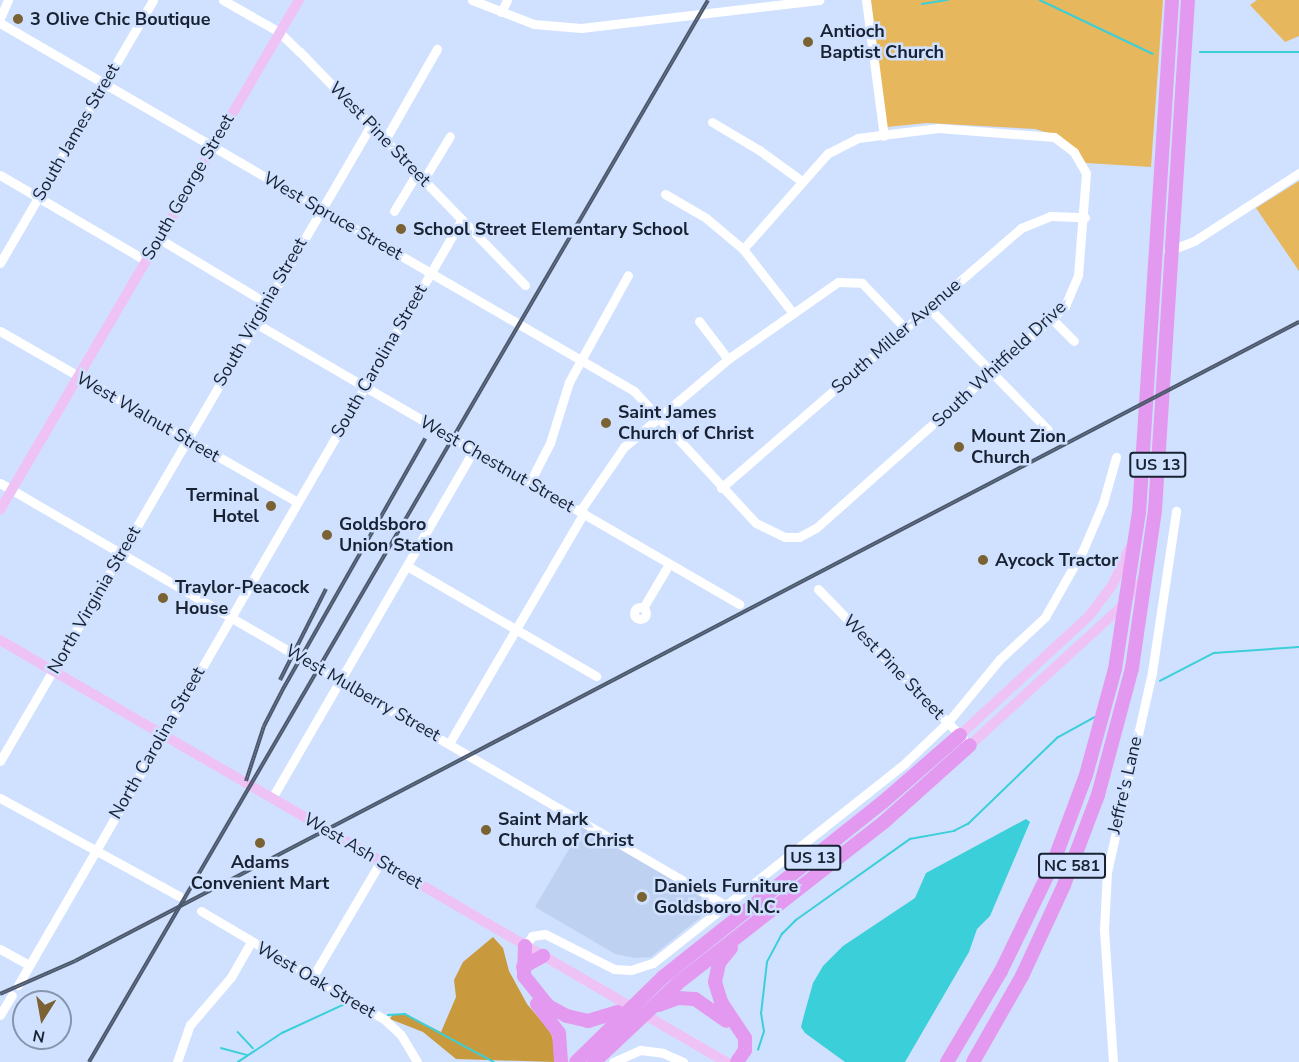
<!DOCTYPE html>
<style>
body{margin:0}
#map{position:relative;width:1299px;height:1062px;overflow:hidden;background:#d0e1ff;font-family:"Nunito Sans",sans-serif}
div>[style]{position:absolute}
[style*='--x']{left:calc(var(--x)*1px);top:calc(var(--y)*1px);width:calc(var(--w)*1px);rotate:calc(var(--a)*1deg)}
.built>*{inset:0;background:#bed1f1}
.green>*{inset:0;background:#e6b75d}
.forest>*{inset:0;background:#c89a3d}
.water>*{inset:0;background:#3acfd9}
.stream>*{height:1.5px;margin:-0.75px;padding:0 0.75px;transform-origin:0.75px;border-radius:0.75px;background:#3acfd9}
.minor>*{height:9px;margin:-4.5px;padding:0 4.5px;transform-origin:4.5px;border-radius:4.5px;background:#fff}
.minor>.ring{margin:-4.5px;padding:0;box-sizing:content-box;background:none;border:9px solid #fff;border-radius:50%}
.major>*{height:10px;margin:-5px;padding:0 5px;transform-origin:5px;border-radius:5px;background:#eec2f5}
.highway>*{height:14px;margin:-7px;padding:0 7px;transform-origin:7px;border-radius:7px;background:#e399ef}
.rail>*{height:4px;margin-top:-2px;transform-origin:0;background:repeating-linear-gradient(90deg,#d0e1ff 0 4.5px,#4c586c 0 9px);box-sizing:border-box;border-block:2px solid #4c586c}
.dots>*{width:16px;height:16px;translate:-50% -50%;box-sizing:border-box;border:3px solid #d0e1ff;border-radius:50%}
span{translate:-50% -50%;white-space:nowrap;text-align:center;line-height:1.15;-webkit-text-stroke:5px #d0e1ff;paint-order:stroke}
.shield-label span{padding:2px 4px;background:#d0e1ff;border:2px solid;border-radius:4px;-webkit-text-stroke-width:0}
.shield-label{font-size:16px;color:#182233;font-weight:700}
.poi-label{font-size:18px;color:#182233;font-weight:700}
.left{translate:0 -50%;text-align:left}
.right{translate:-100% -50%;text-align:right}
.street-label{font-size:18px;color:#182233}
.north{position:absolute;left:12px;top:990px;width:60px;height:60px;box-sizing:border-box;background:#d0e1ff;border:2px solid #8695ad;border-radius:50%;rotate:191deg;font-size:16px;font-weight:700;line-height:24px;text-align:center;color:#182233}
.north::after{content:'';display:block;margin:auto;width:21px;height:27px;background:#7b6233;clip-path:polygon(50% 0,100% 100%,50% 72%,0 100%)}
</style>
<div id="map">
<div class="built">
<div style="clip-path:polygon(582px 827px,716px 905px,651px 957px,635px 958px,615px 954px,535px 907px)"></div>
</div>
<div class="green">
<div style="clip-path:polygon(867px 0,1163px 0,1151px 167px,1086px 163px,1058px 136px,1035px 129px,927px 123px,886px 127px)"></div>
<div style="clip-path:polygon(1257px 0,1299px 0,1299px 36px,1285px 42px,1250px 5px)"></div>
<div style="clip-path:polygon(1299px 181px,1299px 271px,1256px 208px)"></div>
</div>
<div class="forest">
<div style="clip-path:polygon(493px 937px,503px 948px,509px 971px,527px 1004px,550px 1031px,556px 1048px,554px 1062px,456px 1059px,423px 1032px,390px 1019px,393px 1014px,405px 1014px,441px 1032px,456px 997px,454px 980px,463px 962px)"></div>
</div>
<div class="water">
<div style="clip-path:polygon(1026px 819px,1030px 822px,990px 916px,977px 929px,969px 952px,905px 1062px,845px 1062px,805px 1033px,801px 1027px,804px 1015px,813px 983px,823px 966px,843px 946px,915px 898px,926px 873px)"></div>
</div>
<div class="stream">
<div style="--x:1040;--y:0;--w:125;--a:25.5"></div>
<div style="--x:922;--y:4;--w:26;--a:-9"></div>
<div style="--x:1200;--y:52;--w:99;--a:0"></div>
<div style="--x:1160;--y:681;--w:61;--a:-27.4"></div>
<div style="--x:1214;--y:653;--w:85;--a:-4"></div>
<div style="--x:388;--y:1015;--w:17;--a:-3"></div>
<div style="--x:405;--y:1014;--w:101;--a:28.3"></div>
<div style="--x:238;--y:1032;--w:22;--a:47"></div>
<div style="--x:221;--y:1048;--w:27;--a:15"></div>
<div style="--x:758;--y:1050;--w:19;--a:-72"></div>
<div style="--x:764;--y:1032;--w:18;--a:-99"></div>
<div style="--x:761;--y:1014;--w:52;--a:-83.4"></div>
<div style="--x:767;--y:962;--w:32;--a:-62"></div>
<div style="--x:782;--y:934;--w:20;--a:-45"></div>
<div style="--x:796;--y:920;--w:140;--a:-35.4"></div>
<div style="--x:910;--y:839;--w:45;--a:-10.3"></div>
<div style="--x:954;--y:831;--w:16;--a:-27"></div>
<div style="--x:968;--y:824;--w:124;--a:-44"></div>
<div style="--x:1057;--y:738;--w:43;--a:-28.9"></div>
<div style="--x:238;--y:1062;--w:53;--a:-33.4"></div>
<div style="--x:282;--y:1033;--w:69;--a:-24.7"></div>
</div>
<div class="minor">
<div style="--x:223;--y:0;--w:64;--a:29.7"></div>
<div style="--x:279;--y:32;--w:29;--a:44"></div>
<div style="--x:300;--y:52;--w:324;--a:46"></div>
<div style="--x:472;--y:0;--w:66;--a:21.2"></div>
<div style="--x:534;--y:24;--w:47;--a:4.9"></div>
<div style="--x:581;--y:28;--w:240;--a:-6.7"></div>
<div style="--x:866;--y:0;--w:137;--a:82.5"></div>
<div style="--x:501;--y:12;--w:13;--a:-63"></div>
<div style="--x:0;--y:18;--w:20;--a:-66"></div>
<div style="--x:0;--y:23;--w:733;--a:30.13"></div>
<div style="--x:634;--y:391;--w:180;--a:47.3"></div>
<div style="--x:756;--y:523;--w:32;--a:26"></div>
<div style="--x:785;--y:537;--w:14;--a:0"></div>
<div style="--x:799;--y:537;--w:19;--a:-28"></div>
<div style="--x:816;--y:528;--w:334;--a:-41.7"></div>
<div style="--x:1065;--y:306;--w:34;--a:-67"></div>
<div style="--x:1078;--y:275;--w:102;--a:-85.5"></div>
<div style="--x:1086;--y:173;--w:24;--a:-120"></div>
<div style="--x:1074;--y:152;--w:25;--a:-143"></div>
<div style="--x:1054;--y:137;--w:116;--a:-175.6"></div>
<div style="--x:938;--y:128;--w:81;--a:172.9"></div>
<div style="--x:858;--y:138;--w:34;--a:153"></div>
<div style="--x:828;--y:153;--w:128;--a:131.5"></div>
<div style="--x:712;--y:122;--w:55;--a:30.8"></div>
<div style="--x:759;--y:150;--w:54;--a:36"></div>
<div style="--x:385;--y:140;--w:105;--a:-60.3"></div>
<div style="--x:0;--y:175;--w:168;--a:30.4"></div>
<div style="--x:424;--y:179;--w:50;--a:-58.8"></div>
<div style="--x:665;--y:194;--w:48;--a:30.3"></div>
<div style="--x:706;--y:218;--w:48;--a:40"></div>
<div style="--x:743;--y:249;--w:80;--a:52.1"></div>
<div style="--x:394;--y:211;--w:44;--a:-58.8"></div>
<div style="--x:158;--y:238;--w:126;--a:31"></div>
<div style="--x:1168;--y:251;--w:28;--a:-21"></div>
<div style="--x:1194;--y:241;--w:125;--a:-32.9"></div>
<div style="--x:0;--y:263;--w:304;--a:-59.8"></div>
<div style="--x:929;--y:308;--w:170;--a:45.7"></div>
<div style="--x:1052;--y:319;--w:31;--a:45"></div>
<div style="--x:699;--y:321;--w:48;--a:52.7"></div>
<div style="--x:255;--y:323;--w:560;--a:30.14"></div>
<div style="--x:0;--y:331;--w:343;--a:29.9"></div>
<div style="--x:530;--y:482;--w:44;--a:-62.9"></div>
<div style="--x:550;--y:443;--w:64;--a:-72.7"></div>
<div style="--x:569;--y:382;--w:122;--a:-61.1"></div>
<div style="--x:0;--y:483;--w:839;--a:30.2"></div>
<div style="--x:721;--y:488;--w:397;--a:-40.9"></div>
<div style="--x:1021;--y:228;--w:31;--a:-22"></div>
<div style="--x:1050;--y:216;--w:35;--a:2"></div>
<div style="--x:407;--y:566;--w:219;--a:30.2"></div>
<div style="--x:818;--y:589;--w:208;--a:45.8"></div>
<div class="ring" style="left:634px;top:607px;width:3px;height:3px"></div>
<div style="--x:643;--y:608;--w:51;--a:-59.4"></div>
<div style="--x:450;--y:742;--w:264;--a:-59.7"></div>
<div style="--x:583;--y:514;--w:6;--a:-99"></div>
<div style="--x:582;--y:508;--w:74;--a:-55.5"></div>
<div style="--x:624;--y:447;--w:136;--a:-40.2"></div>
<div style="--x:728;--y:359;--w:134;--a:-35"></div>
<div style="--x:838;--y:282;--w:24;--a:2"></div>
<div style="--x:862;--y:283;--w:62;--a:46.3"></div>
<div style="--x:0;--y:761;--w:736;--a:-59.74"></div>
<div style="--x:0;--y:798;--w:204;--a:28.7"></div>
<div style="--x:272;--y:798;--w:402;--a:-59.9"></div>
<div style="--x:201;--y:911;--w:214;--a:30.6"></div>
<div style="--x:385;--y:1020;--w:22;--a:43"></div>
<div style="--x:401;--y:1035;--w:31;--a:59"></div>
<div style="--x:525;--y:946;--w:12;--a:-55"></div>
<div style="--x:532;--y:936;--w:13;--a:-9"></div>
<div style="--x:545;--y:934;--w:77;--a:26.9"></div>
<div style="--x:614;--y:969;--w:17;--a:3"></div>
<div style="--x:631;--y:970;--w:23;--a:-18"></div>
<div style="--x:653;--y:963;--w:322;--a:-38.4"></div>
<div style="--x:905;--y:763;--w:59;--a:-43.6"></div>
<div style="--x:948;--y:722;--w:82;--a:-50.5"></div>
<div style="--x:1000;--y:659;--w:62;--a:-43"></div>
<div style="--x:1045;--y:617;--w:77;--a:-60.4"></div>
<div style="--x:1083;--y:550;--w:51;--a:-66.9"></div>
<div style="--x:1103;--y:503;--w:48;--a:-74.2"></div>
<div style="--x:0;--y:949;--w:33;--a:29"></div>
<div style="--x:312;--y:978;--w:136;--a:-59.5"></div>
<div style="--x:18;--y:985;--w:885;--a:-59.9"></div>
<div style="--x:0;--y:1015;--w:23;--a:-59"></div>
<div style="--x:177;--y:1062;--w:39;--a:-71"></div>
<div style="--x:190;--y:1025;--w:63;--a:-49.5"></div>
<div style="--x:231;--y:977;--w:40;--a:-60.3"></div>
<div style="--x:613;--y:1062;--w:30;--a:-24"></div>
<div style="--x:640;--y:1050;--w:23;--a:7"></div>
<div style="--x:663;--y:1053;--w:22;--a:24"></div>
<div style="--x:1113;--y:1062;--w:133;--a:-93.9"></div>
<div style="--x:1104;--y:929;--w:57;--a:-87"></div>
<div style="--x:1107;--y:872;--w:205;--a:-77.3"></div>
<div style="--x:1152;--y:672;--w:163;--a:-81.5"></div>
</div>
<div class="major">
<div style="--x:0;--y:510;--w:591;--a:-59.62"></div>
<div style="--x:0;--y:640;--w:840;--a:30.17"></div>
<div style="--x:960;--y:735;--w:176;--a:-42.7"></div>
<div style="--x:1089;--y:616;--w:38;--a:-53"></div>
<div style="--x:1112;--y:586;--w:41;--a:-65.3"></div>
<div style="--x:970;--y:745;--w:200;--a:-42.4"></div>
<div style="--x:1118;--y:610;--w:39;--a:-50"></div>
</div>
<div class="highway">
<div style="--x:525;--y:946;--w:30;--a:92"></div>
<div style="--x:524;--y:976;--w:38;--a:51"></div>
<div style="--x:548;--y:1006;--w:21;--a:28"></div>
<div style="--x:567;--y:1016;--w:22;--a:13"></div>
<div style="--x:588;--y:1021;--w:31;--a:-17"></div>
<div style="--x:731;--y:948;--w:19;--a:129"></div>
<div style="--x:719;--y:963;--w:19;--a:102"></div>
<div style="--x:715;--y:982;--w:21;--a:73"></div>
<div style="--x:721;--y:1002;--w:43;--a:56.3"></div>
<div style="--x:745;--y:1038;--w:12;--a:90"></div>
<div style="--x:745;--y:1050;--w:14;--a:124"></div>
<div style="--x:523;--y:967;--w:23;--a:-29"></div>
<div style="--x:537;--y:1004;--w:36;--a:53"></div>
<div style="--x:559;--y:1033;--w:29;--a:86"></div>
<div style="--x:659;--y:1005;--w:20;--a:-20"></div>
<div style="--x:678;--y:998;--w:17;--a:3"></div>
<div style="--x:695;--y:999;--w:38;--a:35"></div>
<div style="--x:576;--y:1062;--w:122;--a:-44.3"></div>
<div style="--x:663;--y:977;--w:281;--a:-38.5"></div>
<div style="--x:883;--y:802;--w:102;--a:-41"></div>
<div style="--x:594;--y:1062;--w:115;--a:-43.2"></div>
<div style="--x:678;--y:983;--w:261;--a:-38"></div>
<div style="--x:884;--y:822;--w:115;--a:-41.8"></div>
<div style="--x:947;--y:1062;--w:106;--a:-59.3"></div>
<div style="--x:1001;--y:971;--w:117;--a:-64.1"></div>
<div style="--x:1052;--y:866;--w:97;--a:-69.5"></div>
<div style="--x:1086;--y:775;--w:110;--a:-74.7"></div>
<div style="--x:1115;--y:669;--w:158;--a:-81.3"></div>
<div style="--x:1139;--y:513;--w:514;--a:-86.32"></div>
<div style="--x:973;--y:1062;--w:99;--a:-60.3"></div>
<div style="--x:1022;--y:976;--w:100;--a:-65.2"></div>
<div style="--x:1064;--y:885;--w:96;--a:-69.3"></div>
<div style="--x:1098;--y:795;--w:131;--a:-75"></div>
<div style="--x:1132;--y:668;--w:160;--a:-81.7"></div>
<div style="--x:1155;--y:510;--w:511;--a:-86.3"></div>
</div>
<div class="rail">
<div style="--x:280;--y:680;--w:102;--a:-63.2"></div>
<div style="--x:246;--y:781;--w:58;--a:-71.9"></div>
<div style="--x:264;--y:726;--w:42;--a:-62.8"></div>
<div style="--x:283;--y:689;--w:288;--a:-60.4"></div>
<div style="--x:0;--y:994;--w:82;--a:-23.7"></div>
<div style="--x:75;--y:961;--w:1381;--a:-27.57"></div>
<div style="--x:89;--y:1062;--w:1229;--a:-59.76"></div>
</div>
<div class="dots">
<div style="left:18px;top:19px;background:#7b6233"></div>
<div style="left:808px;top:42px;background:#7b6233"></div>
<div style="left:401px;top:229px;background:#7b6233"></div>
<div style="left:606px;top:423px;background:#7b6233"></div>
<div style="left:959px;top:447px;background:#7b6233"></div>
<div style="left:271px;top:506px;background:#7b6233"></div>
<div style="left:327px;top:535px;background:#7b6233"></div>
<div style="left:983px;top:560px;background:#7b6233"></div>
<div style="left:163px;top:598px;background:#7b6233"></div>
<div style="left:486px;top:830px;background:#7b6233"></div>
<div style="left:260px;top:843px;background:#7b6233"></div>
<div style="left:642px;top:897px;background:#7b6233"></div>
</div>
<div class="shield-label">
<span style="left:1158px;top:465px">US 13</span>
<span style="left:813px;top:858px">US 13</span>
<span style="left:1072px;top:866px">NC 581</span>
</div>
<div class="poi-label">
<span class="left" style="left:30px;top:19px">3 Olive Chic Boutique</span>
<span class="left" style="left:820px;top:42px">Antioch<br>Baptist Church</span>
<span class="left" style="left:413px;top:229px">School Street Elementary School</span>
<span class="left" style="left:618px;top:423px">Saint James<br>Church of Christ</span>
<span class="left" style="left:971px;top:447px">Mount Zion<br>Church</span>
<span class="right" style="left:259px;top:506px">Terminal<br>Hotel</span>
<span class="left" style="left:339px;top:535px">Goldsboro<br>Union Station</span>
<span class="left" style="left:995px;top:560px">Aycock Tractor</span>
<span class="left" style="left:175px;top:598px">Traylor-Peacock<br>House</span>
<span class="left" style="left:498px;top:830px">Saint Mark<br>Church of Christ</span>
<span style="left:260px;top:873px">Adams<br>Convenient Mart</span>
<span class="left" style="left:654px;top:897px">Daniels Furniture<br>Goldsboro N.C.</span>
</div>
<div class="street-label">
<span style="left:76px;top:132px;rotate:-60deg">South James Street</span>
<span style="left:380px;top:134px;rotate:46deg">West Pine Street</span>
<span style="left:188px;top:187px;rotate:-60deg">South George Street</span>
<span style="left:333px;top:216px;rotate:30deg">West Spruce Street</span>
<span style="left:260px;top:312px;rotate:-60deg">South Virginia Street</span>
<span style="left:896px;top:336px;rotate:-41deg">South Miller Avenue</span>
<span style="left:379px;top:361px;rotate:-60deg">South Carolina Street</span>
<span style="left:999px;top:364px;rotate:-43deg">South Whitfield Drive</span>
<span style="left:148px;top:417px;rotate:30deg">West Walnut Street</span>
<span style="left:497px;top:464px;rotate:30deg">West Chestnut Street</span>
<span style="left:94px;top:600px;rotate:-60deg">North Virginia Street</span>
<span style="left:894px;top:667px;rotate:46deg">West Pine Street</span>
<span style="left:363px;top:693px;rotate:30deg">West Mulberry Street</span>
<span style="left:157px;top:743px;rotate:-60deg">North Carolina Street</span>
<span style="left:1125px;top:785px;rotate:-77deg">Jeffre's Lane</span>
<span style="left:363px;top:851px;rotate:30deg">West Ash Street</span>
<span style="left:316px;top:980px;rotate:30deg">West Oak Street</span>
</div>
<div class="north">N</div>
</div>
